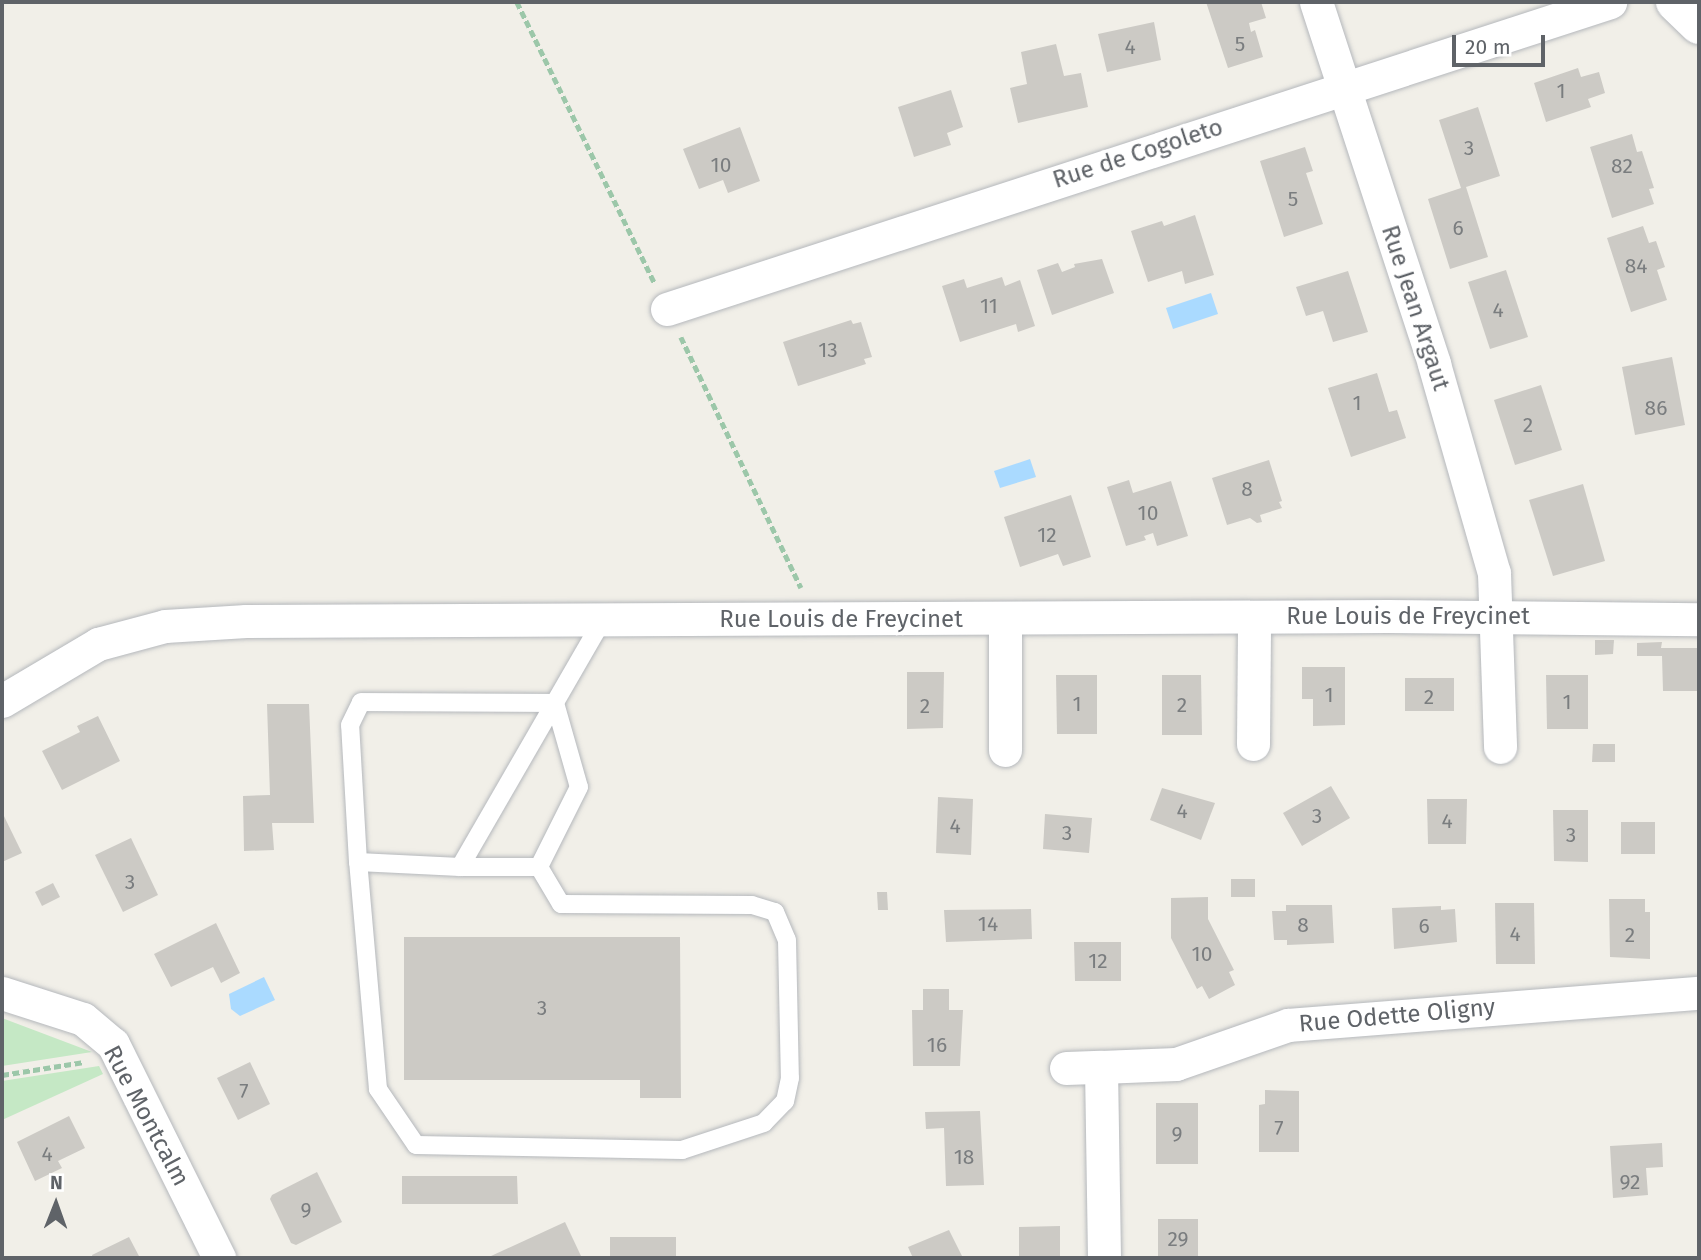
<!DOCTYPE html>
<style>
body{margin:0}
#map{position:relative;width:1701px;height:1260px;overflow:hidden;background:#f1efe8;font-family:"Fira Sans",sans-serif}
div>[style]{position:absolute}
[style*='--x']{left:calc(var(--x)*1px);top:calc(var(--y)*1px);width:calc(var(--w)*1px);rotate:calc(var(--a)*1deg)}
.green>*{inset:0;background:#c5e8c5}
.water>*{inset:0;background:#aadaff}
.building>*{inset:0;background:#cccac5}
.path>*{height:4.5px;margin-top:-2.25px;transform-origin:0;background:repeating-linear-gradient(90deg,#9cc7a9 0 7px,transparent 0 10.5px)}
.roads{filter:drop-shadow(0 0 2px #b5b8bc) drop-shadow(0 0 2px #b5b8bc)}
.lane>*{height:18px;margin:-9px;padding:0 9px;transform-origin:9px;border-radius:9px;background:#fff}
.street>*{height:33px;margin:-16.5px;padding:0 16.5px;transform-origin:16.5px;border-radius:16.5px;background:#fff}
.secondary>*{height:38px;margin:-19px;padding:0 19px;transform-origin:19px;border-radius:19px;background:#fff}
span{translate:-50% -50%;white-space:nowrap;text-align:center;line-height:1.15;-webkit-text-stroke:6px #fff;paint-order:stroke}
.number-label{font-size:21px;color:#7a7d7f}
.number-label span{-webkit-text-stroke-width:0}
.street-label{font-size:24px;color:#5f6368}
.frame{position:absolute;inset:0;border:4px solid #5f6368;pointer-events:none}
.north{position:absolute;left:21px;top:1169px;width:70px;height:70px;-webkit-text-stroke:5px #fff;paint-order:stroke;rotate:1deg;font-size:19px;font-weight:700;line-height:28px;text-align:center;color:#5f6368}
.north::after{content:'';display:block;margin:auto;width:24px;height:32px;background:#5f6368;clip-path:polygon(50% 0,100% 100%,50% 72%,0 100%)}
.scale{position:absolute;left:1452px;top:35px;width:93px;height:32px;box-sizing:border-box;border:4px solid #5f6368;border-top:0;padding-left:9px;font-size:21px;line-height:24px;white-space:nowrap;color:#5f6368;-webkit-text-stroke:5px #fff;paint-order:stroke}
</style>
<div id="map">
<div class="green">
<div style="clip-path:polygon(2px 1018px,92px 1052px,2px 1066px)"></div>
<div style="clip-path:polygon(99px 1066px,103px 1074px,2px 1120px,2px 1081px)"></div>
</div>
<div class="water">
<div style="clip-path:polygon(1211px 293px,1218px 314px,1173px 329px,1166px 308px)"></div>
<div style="clip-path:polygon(1030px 459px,1036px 477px,1000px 488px,994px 471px)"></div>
<div style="clip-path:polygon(264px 977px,275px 1000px,240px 1016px,231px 1009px,229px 994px)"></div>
</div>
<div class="building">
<div style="clip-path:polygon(1206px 2px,1261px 2px,1266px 18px,1249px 23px,1251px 32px,1255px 30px,1263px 57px,1228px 68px)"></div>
<div style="clip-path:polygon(1154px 22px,1161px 60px,1107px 72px,1098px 34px)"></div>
<div style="clip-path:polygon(1056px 44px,1064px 76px,1081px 73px,1088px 107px,1018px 123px,1010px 88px,1027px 84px,1021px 52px)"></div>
<div style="clip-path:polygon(1578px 68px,1581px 77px,1599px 72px,1605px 93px,1588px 99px,1591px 107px,1546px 122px,1534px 83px)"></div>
<div style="clip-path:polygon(951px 90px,963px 127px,947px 133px,951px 145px,914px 157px,898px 107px)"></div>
<div style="clip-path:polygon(1478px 107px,1500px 176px,1466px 187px,1488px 257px,1450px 269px,1428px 199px,1461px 188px,1439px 120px)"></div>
<div style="clip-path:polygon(740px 127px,760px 181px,728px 193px,723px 180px,699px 189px,683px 149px)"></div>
<div style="clip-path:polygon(1632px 134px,1637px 152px,1642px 151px,1654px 188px,1649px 189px,1654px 204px,1612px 218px,1590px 147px)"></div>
<div style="clip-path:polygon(1305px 147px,1313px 171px,1306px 173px,1323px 224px,1284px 237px,1260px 161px)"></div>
<div style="clip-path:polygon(1195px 215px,1214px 275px,1185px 284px,1182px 271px,1148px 282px,1131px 231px,1162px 221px,1164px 226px)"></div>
<div style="clip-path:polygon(1643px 226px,1649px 243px,1656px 241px,1665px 267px,1657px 270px,1667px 300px,1631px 312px,1607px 238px)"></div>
<div style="clip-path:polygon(1102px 259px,1114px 293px,1052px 315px,1037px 270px,1058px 263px,1062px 272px,1075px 267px,1074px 264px)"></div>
<div style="clip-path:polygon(1506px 270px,1528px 337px,1490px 349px,1468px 282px)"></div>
<div style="clip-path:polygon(1348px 271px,1368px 332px,1333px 342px,1323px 311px,1306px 316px,1296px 287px)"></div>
<div style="clip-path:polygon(1002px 277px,1005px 286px,1020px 280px,1035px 326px,1018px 332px,1016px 324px,960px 342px,942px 286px,964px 279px,967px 288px)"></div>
<div style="clip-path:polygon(851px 320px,853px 324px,861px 322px,872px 357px,864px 359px,866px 364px,798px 386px,783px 342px)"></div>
<div style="clip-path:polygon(1672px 357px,1685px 425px,1635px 435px,1622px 367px)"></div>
<div style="clip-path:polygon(1377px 373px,1389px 412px,1397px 410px,1406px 438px,1351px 457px,1328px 388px)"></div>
<div style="clip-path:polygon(1541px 385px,1562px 450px,1515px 465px,1494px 400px)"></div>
<div style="clip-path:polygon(1269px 460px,1282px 501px,1279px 502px,1282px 508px,1260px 515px,1262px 522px,1257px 523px,1250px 518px,1227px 525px,1212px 478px)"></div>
<div style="clip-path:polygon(1129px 480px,1133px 493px,1171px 481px,1188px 536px,1157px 546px,1153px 533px,1144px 536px,1146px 540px,1126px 546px,1107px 487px)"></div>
<div style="clip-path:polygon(1583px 484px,1605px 561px,1553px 576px,1529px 500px)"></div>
<div style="clip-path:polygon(1071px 495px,1091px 557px,1063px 566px,1058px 554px,1020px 567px,1004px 517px)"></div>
<div style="clip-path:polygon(1595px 640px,1614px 640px,1613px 654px,1595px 655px)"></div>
<div style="clip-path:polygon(1662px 642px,1661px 648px,1699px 648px,1699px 691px,1663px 691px,1662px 656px,1637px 656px,1637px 643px)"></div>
<div style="clip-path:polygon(1302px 667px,1345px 667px,1345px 725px,1313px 726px,1313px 699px,1302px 699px)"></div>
<div style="clip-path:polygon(907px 672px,944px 672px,943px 728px,907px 729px)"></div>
<div style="clip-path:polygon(1056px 675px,1097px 675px,1097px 734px,1057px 734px)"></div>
<div style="clip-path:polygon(1162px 675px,1201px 675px,1202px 735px,1162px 735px)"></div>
<div style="clip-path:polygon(1546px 675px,1588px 675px,1588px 729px,1547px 729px)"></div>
<div style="clip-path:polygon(1405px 678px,1454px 678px,1454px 711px,1405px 711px)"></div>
<div style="clip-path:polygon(267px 704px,309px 704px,314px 823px,272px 823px,274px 850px,244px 851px,243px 796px,270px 795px)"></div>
<div style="clip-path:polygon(98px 716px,120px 761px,62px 790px,42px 751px,80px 732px,77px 726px)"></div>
<div style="clip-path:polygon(1593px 744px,1615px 744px,1615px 762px,1592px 762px)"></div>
<div style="clip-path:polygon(1331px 786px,1350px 818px,1302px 846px,1283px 813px)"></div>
<div style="clip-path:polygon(1162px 788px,1215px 803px,1201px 840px,1150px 820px)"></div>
<div style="clip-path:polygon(938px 797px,973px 799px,971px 855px,936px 853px)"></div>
<div style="clip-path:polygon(1427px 799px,1467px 799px,1466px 844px,1428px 844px)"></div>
<div style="clip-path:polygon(1553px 810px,1588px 810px,1588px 862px,1554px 861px)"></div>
<div style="clip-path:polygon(2px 812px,22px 853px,2px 862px)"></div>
<div style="clip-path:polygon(1045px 814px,1092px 818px,1089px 853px,1043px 849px)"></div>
<div style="clip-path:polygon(1621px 822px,1655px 822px,1655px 854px,1621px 854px)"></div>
<div style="clip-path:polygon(131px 838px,158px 895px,123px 912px,95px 855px)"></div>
<div style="clip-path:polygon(1231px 879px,1255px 879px,1255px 897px,1231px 897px)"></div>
<div style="clip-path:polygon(53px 883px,60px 897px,42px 906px,35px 892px)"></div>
<div style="clip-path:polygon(877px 892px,887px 892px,888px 910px,878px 910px)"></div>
<div style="clip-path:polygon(1208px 897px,1208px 919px,1234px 970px,1229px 972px,1235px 985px,1209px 999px,1202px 986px,1197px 989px,1171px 938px,1171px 898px)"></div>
<div style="clip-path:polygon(1609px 899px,1645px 899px,1645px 912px,1650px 912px,1650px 959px,1610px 957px)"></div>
<div style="clip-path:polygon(1495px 903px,1534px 903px,1535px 964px,1496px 964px)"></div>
<div style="clip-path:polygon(1286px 905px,1332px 905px,1334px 943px,1287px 945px,1287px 940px,1274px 940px,1272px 911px,1286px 911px)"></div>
<div style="clip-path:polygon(1441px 906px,1441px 910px,1455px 909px,1457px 942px,1394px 949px,1392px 908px)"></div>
<div style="clip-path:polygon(1031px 909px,1032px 939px,946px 942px,944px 910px)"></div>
<div style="clip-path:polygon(216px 923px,240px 973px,221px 983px,213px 967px,171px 987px,154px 954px)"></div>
<div style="clip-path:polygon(404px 937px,680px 937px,681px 1098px,640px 1098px,640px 1080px,404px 1080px)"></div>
<div style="clip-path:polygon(1074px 942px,1121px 942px,1121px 981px,1075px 981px)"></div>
<div style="clip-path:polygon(923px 989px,949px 989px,949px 1010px,963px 1010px,960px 1066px,913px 1066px,912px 1010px,923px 1010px)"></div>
<div style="clip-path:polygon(250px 1062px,270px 1104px,238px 1120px,217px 1078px)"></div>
<div style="clip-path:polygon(1265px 1090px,1299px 1091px,1299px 1152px,1259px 1152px,1259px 1105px,1265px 1104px)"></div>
<div style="clip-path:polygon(1156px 1103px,1198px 1103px,1198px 1164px,1156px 1164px)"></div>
<div style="clip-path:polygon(980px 1111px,984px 1185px,946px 1186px,944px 1128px,926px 1129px,925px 1112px)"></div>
<div style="clip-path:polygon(69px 1116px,85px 1148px,58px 1161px,62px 1168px,35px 1181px,17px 1142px)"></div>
<div style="clip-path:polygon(1662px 1143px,1663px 1167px,1646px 1168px,1648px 1195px,1613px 1198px,1610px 1146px)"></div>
<div style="clip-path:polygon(317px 1172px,342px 1222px,296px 1245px,291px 1243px,270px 1199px,272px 1195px)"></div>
<div style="clip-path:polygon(402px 1176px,517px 1176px,518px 1204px,402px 1204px)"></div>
<div style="clip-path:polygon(1158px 1219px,1198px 1219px,1198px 1258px,1158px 1258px)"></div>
<div style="clip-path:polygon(565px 1222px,581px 1256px,577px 1258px,491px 1256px)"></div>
<div style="clip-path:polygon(1060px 1226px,1060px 1258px,1019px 1258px,1019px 1227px)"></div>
<div style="clip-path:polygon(949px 1230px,963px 1258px,913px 1258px,908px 1247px)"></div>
<div style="clip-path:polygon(129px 1237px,140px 1258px,93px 1258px,92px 1255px)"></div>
<div style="clip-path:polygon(610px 1237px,676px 1237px,676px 1258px,610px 1258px)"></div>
</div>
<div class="path">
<div style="--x:517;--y:2;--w:312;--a:63.9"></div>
<div style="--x:681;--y:337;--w:278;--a:64.4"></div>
<div style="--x:2;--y:1075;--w:83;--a:-9"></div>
</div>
<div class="roads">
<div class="lane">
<div style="--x:358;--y:862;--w:137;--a:-93.3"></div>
<div style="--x:350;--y:725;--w:25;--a:-64"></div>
<div style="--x:361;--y:702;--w:194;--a:0.3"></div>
<div style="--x:555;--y:703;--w:87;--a:74.1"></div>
<div style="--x:579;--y:787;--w:89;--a:116.6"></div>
<div style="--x:539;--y:867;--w:79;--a:180"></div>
<div style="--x:539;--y:867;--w:43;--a:59.3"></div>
<div style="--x:561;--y:904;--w:191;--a:0.3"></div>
<div style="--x:752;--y:905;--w:24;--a:17"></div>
<div style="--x:775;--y:912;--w:30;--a:67"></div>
<div style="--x:787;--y:940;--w:138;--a:88.8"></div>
<div style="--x:790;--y:1078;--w:24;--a:102"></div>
<div style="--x:785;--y:1101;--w:30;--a:134"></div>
<div style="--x:764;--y:1123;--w:86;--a:161.8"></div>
<div style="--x:682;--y:1150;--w:266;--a:-178.9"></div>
<div style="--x:416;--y:1145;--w:68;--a:-124.2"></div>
<div style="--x:378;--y:1089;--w:228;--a:-95"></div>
<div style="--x:358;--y:862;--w:102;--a:2.8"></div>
<div style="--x:460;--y:867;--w:284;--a:-60"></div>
</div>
<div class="street">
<div style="--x:1316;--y:2;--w:381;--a:71.9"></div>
<div style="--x:1434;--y:364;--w:217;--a:74"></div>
<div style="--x:1494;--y:573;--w:174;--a:88"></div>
<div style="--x:667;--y:309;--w:992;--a:-18.03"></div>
<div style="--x:2;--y:701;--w:112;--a:-30.7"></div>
<div style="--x:98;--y:644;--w:69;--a:-15"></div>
<div style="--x:165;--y:626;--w:81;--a:-3.5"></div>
<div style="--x:246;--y:621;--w:1142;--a:-0.25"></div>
<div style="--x:1388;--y:616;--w:311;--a:0.6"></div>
<div style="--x:1253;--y:744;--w:127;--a:-89.5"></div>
<div style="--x:1005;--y:750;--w:131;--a:-90"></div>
<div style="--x:2;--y:993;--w:85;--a:17.8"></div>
<div style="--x:83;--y:1019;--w:39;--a:40"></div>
<div style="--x:113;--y:1044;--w:239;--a:63.6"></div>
<div style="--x:1066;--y:1068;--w:35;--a:-2"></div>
<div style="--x:1104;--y:1258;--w:191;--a:-90.9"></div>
<div style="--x:1101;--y:1067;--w:75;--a:-2.3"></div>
<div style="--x:1176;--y:1064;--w:119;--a:-19.2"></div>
<div style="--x:1288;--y:1025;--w:412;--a:-4.5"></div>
</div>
<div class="secondary">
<div style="--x:1675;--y:2;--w:33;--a:44"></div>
</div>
</div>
<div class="number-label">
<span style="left:1240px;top:44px">5</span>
<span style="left:1130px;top:47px">4</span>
<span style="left:1561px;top:91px">1</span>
<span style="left:1469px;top:148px">3</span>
<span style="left:721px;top:165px">10</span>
<span style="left:1622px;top:166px">82</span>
<span style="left:1293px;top:199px">5</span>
<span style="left:1458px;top:228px">6</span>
<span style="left:1636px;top:266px">84</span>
<span style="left:989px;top:306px">11</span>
<span style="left:1498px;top:310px">4</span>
<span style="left:828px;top:350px">13</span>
<span style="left:1357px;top:403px">1</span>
<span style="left:1656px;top:408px">86</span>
<span style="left:1528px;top:425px">2</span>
<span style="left:1247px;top:489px">8</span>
<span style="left:1148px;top:513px">10</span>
<span style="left:1047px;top:535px">12</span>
<span style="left:1329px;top:695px">1</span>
<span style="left:1429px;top:697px">2</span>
<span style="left:1567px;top:702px">1</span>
<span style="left:1077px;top:704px">1</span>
<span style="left:1182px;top:705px">2</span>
<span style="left:925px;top:706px">2</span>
<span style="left:1182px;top:811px">4</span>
<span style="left:1317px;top:816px">3</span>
<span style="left:1447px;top:821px">4</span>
<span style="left:955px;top:826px">4</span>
<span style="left:1067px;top:833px">3</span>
<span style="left:1571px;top:835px">3</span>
<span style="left:130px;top:882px">3</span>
<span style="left:988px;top:924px">14</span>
<span style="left:1303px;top:925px">8</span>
<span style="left:1424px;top:926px">6</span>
<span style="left:1515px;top:934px">4</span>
<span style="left:1630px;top:935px">2</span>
<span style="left:1202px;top:954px">10</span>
<span style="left:1098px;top:961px">12</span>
<span style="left:542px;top:1008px">3</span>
<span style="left:937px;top:1045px">16</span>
<span style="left:244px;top:1091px">7</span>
<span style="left:1279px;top:1128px">7</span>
<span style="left:1177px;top:1134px">9</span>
<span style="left:47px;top:1154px">4</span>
<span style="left:964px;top:1157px">18</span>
<span style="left:1630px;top:1182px">92</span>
<span style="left:306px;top:1210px">9</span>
<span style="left:1178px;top:1239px">29</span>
</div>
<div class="street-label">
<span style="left:1138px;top:154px;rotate:-18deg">Rue de Cogoleto</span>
<span style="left:1415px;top:308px;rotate:72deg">Rue Jean Argaut</span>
<span style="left:1408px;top:617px">Rue Louis de Freycinet</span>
<span style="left:841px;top:620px">Rue Louis de Freycinet</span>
<span style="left:1397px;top:1016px;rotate:-5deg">Rue Odette Oligny</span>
<span style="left:146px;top:1116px;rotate:62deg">Rue Montcalm</span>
</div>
<div class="frame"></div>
<div class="north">N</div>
<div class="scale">20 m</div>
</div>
